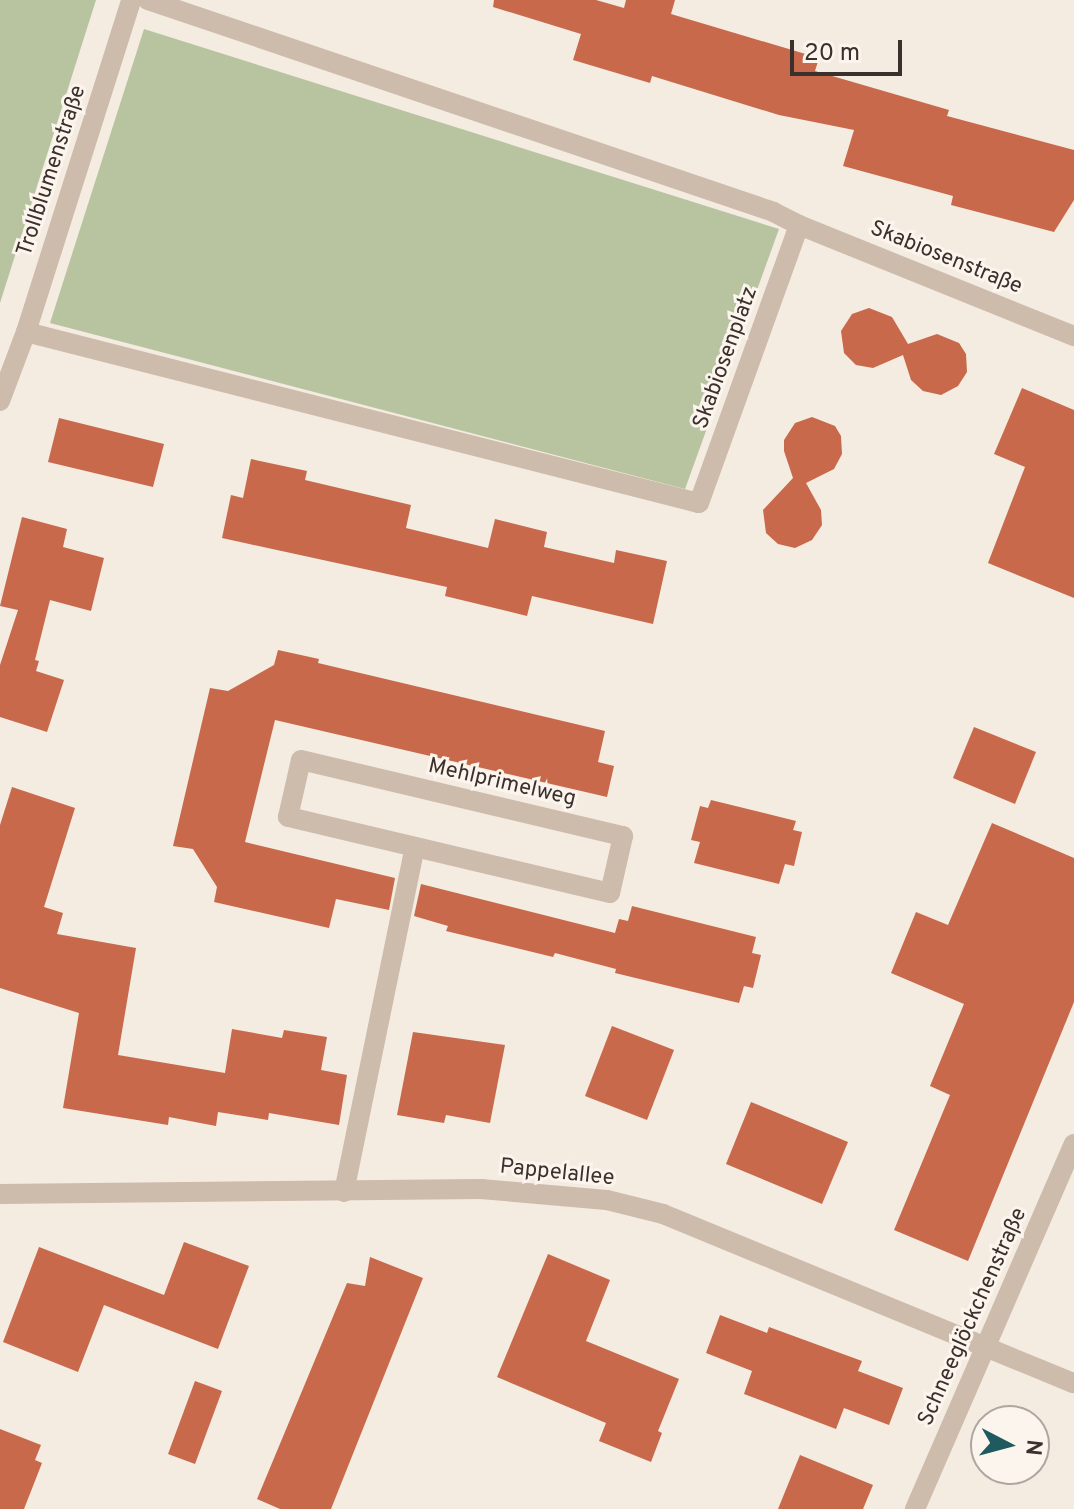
<!DOCTYPE html>
<meta charset="utf-8">
<style>
body{margin:0}
#map{position:relative;width:1074px;height:1509px;overflow:hidden;background:#f4ebe1;font-family:Overpass,sans-serif}
div>[style]{position:absolute}
[style*='--x']{left:calc(var(--x)*1px);top:calc(var(--y)*1px);width:calc(var(--w)*1px);rotate:calc(var(--a)*1deg)}
.green>*{inset:0;background:#b8c4a0}
.building>*{inset:0;background:#c8694b}
.minor>*{height:20px;margin:-10px;padding:0 10px;transform-origin:10px;border-radius:10px;background:#cdbbac}
span{translate:-50% -50%;white-space:nowrap;text-align:center;line-height:1.15;-webkit-text-stroke:6px #fbf5ee;paint-order:stroke}
.street-label{font-size:22px;color:#3b302b}
.north{position:absolute;left:970px;top:1405px;width:80px;height:80px;box-sizing:border-box;background:#fbf5ee;border:2px solid #aea6a0;border-radius:50%;rotate:96deg;font-size:22px;font-weight:700;line-height:32px;text-align:center;color:#3b302b}
.north::after{content:'';display:block;margin:auto;width:28px;height:36px;background:#1f5a5e;clip-path:polygon(50% 0,100% 100%,50% 72%,0 100%)}
.scale{position:absolute;left:790px;top:40px;width:112px;height:36px;box-sizing:border-box;border:4px solid #3b302b;border-top:0;padding-left:10px;font-size:24px;line-height:28px;white-space:nowrap;color:#3b302b;-webkit-text-stroke:6px #fbf5ee;paint-order:stroke}
</style>
<div id="map">
<div class="green">
<div style="clip-path:polygon(0 0,96px 0,0 303px)"></div>
<div style="clip-path:polygon(144px 29px,779px 229px,685px 489px,50px 323px)"></div>
</div>
<div class="building">
<div style="clip-path:polygon(494px 0,596px 0,624px 8px,626px 0,675px 0,671px 14px,819px 58px,815px 71px,949px 110px,947px 116px,1074px 150px,1074px 200px,1054px 232px,951px 205px,953px 196px,843px 166px,854px 130px,779px 115px,652px 76px,650px 83px,573px 60px,581px 34px,493px 7px)"></div>
<div style="clip-path:polygon(869px 308px,892px 317px,908px 344px,937px 334px,959px 343px,966px 354px,967px 372px,958px 386px,941px 395px,923px 391px,911px 380px,903px 355px,873px 368px,856px 365px,844px 353px,841px 331px,852px 314px)"></div>
<div style="clip-path:polygon(1022px 388px,1074px 410px,1074px 598px,988px 563px,1025px 467px,994px 454px)"></div>
<div style="clip-path:polygon(812px 417px,835px 426px,841px 436px,842px 454px,834px 469px,806px 483px,821px 510px,822px 525px,812px 540px,795px 548px,778px 544px,766px 533px,763px 510px,793px 478px,784px 451px,784px 440px,795px 423px)"></div>
<div style="clip-path:polygon(59px 418px,164px 444px,153px 487px,48px 462px)"></div>
<div style="clip-path:polygon(251px 459px,307px 471px,305px 480px,411px 505px,406px 528px,488px 548px,495px 519px,547px 532px,544px 547px,614px 563px,616px 550px,667px 561px,653px 624px,532px 596px,527px 616px,445px 596px,447px 587px,222px 538px,231px 495px,243px 498px)"></div>
<div style="clip-path:polygon(22px 517px,67px 529px,63px 547px,104px 558px,91px 611px,50px 600px,35px 660px,39px 661px,36px 671px,64px 680px,47px 732px,0 717px,0 665px,18px 610px,0 606px)"></div>
<div style="clip-path:polygon(278px 650px,319px 659px,318px 663px,605px 731px,598px 762px,614px 766px,607px 797px,275px 720px,245px 842px,395px 878px,389px 910px,336px 899px,329px 928px,214px 902px,217px 887px,193px 849px,173px 846px,210px 688px,228px 691px,274px 665px)"></div>
<div style="clip-path:polygon(974px 727px,1036px 752px,1015px 804px,953px 778px)"></div>
<div style="clip-path:polygon(12px 787px,75px 808px,44px 907px,63px 913px,57px 934px,136px 948px,118px 1055px,225px 1073px,232px 1029px,282px 1038px,284px 1030px,327px 1037px,321px 1070px,347px 1075px,339px 1125px,269px 1113px,268px 1120px,218px 1112px,216px 1126px,169px 1117px,168px 1125px,63px 1108px,79px 1013px,0 988px,0 825px)"></div>
<div style="clip-path:polygon(711px 800px,796px 821px,793px 830px,802px 832px,794px 866px,785px 864px,779px 884px,694px 863px,700px 842px,691px 840px,700px 806px,708px 808px)"></div>
<div style="clip-path:polygon(992px 823px,1074px 858px,1074px 1002px,968px 1261px,894px 1230px,950px 1095px,930px 1086px,964px 1004px,891px 973px,916px 912px,948px 925px)"></div>
<div style="clip-path:polygon(421px 884px,615px 933px,619px 919px,628px 921px,632px 906px,756px 937px,752px 953px,761px 955px,753px 988px,744px 986px,739px 1003px,615px 973px,616px 969px,555px 953px,553px 957px,446px 931px,448px 926px,414px 916px)"></div>
<div style="clip-path:polygon(612px 1026px,674px 1050px,647px 1120px,585px 1096px)"></div>
<div style="clip-path:polygon(413px 1032px,505px 1045px,490px 1123px,446px 1115px,444px 1123px,397px 1115px)"></div>
<div style="clip-path:polygon(751px 1102px,848px 1142px,822px 1204px,726px 1164px)"></div>
<div style="clip-path:polygon(184px 1242px,249px 1266px,218px 1349px,104px 1305px,78px 1372px,3px 1342px,39px 1247px,164px 1295px)"></div>
<div style="clip-path:polygon(548px 1254px,610px 1280px,586px 1341px,679px 1379px,658px 1431px,662px 1433px,651px 1462px,599px 1441px,606px 1423px,497px 1377px)"></div>
<div style="clip-path:polygon(370px 1257px,423px 1278px,331px 1509px,280px 1509px,257px 1499px,347px 1283px,365px 1286px)"></div>
<div style="clip-path:polygon(720px 1315px,767px 1333px,769px 1327px,862px 1361px,858px 1371px,903px 1388px,889px 1425px,844px 1408px,836px 1429px,744px 1394px,752px 1371px,706px 1353px)"></div>
<div style="clip-path:polygon(195px 1381px,222px 1391px,195px 1464px,168px 1454px)"></div>
<div style="clip-path:polygon(0 1429px,41px 1445px,35px 1460px,42px 1463px,24px 1509px,0 1509px)"></div>
<div style="clip-path:polygon(800px 1455px,873px 1485px,863px 1509px,778px 1509px)"></div>
</div>
<div class="minor">
<div style="--x:799;--y:225;--w:297;--a:22"></div>
<div style="--x:26;--y:332;--w:694;--a:14.26"></div>
<div style="--x:699;--y:503;--w:295;--a:-70.2"></div>
<div style="--x:799;--y:225;--w:28;--a:-153"></div>
<div style="--x:774;--y:212;--w:661;--a:-161.29"></div>
<div style="--x:0;--y:401;--w:74;--a:-69.4"></div>
<div style="--x:26;--y:332;--w:348;--a:-72.4"></div>
<div style="--x:301;--y:760;--w:331;--a:13.3"></div>
<div style="--x:623;--y:836;--w:58;--a:102.8"></div>
<div style="--x:610;--y:893;--w:331;--a:-166.7"></div>
<div style="--x:288;--y:817;--w:58;--a:-77.2"></div>
<div style="--x:344;--y:1192;--w:352;--a:-78.4"></div>
<div style="--x:0;--y:1194;--w:481;--a:-0.6"></div>
<div style="--x:481;--y:1189;--w:126;--a:5"></div>
<div style="--x:607;--y:1200;--w:58;--a:14"></div>
<div style="--x:663;--y:1214;--w:444;--a:22.4"></div>
<div style="--x:915;--y:1509;--w:398;--a:-66.5"></div>
</div>
<div class="street-label">
<span style="left:52px;top:171px;rotate:-72deg">Trollblumenstraße</span>
<span style="left:946px;top:258px;rotate:22deg">Skabiosenstraße</span>
<span style="left:726px;top:358px;rotate:-70deg">Skabiosenplatz</span>
<span style="left:502px;top:783px;rotate:13deg">Mehlprimelweg</span>
<span style="left:557px;top:1173px;rotate:6deg">Pappelallee</span>
<span style="left:973px;top:1317px;rotate:-66deg">Schneeglöckchenstraße</span>
</div>
<div class="north">N</div>
<div class="scale">20 m</div>
</div>
